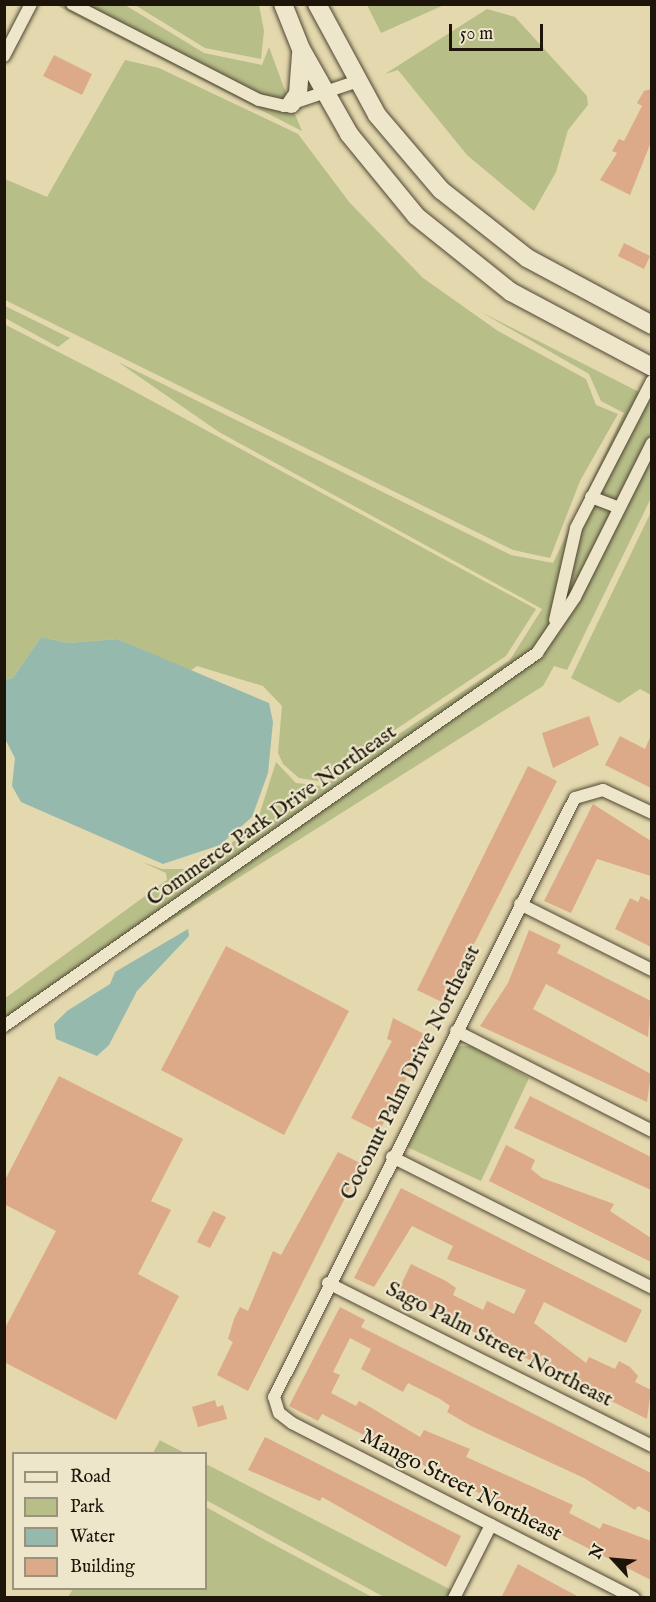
<!DOCTYPE html>
<style>
body{margin:0}
#map{position:relative;width:656px;height:1602px;overflow:hidden;background:#e4d8ae;font-family:"IM FELL English",serif}
div>[style]{position:absolute}
[style*='--x']{left:calc(var(--x)*1px);top:calc(var(--y)*1px);width:calc(var(--w)*1px);rotate:calc(var(--a)*1deg)}
.green>*{inset:0;background:#b7be88}
.water>*{inset:0;background:#95b9ad}
.building>*{inset:0;background:#dcaa89}
.roads{filter:drop-shadow(0 0 2px #4f4633) drop-shadow(0 0 2px #4f4633)}
.street>*{height:12px;margin:-6px;padding:0 6px;transform-origin:6px;border-radius:6px;background:#ede6ca}
.secondary>*{height:18px;margin:-9px;padding:0 9px;transform-origin:9px;border-radius:9px;background:#ede6ca}
span{translate:-50% -50%;white-space:nowrap;text-align:center;line-height:1.15;-webkit-text-stroke:4.5px #ede6ca;paint-order:stroke}
.street-label{font-size:22px;color:#1d150a}
.frame{position:absolute;inset:0;border:6px solid #1d150a;pointer-events:none}
.legend{position:absolute;left:12px;top:1452px;width:195px;height:138px;box-sizing:border-box;background:#ede6ca;border:2px solid #9a927d;margin:0;padding:8px 10px;list-style:none;font-size:18px;color:#1d150a}
.legend li{display:flex;align-items:center;gap:12px;height:30px}
.legend b{width:30px;border:2px solid #9a927d}
.north{position:absolute;left:584px;top:1530px;width:60px;height:60px;-webkit-text-stroke:4px #ede6ca;paint-order:stroke;rotate:296deg;font-size:16px;font-weight:700;line-height:24px;text-align:center;color:#1d150a}
.north::after{content:'';display:block;margin:auto;width:21px;height:27px;background:#1d150a;clip-path:polygon(50% 0,100% 100%,50% 72%,0 100%)}
.scale{position:absolute;left:449px;top:24px;width:94px;height:27px;box-sizing:border-box;border:3px solid #1d150a;border-top:0;padding-left:8px;font-size:18px;line-height:21px;white-space:nowrap;color:#1d150a;-webkit-text-stroke:4px #ede6ca;paint-order:stroke}
</style>
<div id="map">
<div class="green">
<div style="clip-path:polygon(56px 5px,125px 5px,204px 53px,262px 65px,269px 47px,287px 96px,281px 105px,294px 112px,302px 131px)"></div>
<div style="clip-path:polygon(135px 5px,259px 5px,264px 31px,261px 59px,205px 48px)"></div>
<div style="clip-path:polygon(367px 5px,444px 5px,381px 33px)"></div>
<div style="clip-path:polygon(487px 9px,515px 17px,587px 96px,588px 105px,568px 130px,556px 172px,534px 211px,467px 155px,398px 70px,385px 74px)"></div>
<div style="clip-path:polygon(125px 60px,159px 68px,298px 134px,350px 203px,423px 278px,498px 331px,586px 379px,596px 405px,618px 414px,580px 481px,550px 558px,513px 550px,5px 300px,5px 179px,47px 197px)"></div>
<div style="clip-path:polygon(5px 306px,70px 338px,58px 347px,5px 318px)"></div>
<div style="clip-path:polygon(479px 311px,651px 398px,651px 498px,567px 670px,554px 666px,543px 686px,5px 1025px,4px 999px,167px 880px,166px 873px,142px 862px,162px 869px,189px 869px,225px 849px,258px 819px,276px 762px,296px 783px,321px 786px,510px 660px,542px 609px,219px 432px,118px 362px,511px 555px,553px 563px,624px 413px,601px 401px,589px 374px)"></div>
<div style="clip-path:polygon(4px 324px,117px 382px,536px 609px,506px 656px,318px 781px,299px 778px,283px 764px,278px 753px,282px 706px,263px 686px,197px 666px,190px 671px,117px 639px,68px 643px,41px 637px,13px 678px,5px 680px)"></div>
<div style="clip-path:polygon(651px 512px,651px 695px,640px 689px,619px 703px,571px 678px)"></div>
<div style="clip-path:polygon(460px 1046px,472px 1046px,529px 1078px,481px 1181px,405px 1146px,452px 1051px)"></div>
<div style="clip-path:polygon(160px 1440px,161px 1441px,185px 1453px,153px 1453px)"></div>
<div style="clip-path:polygon(206px 1464px,465px 1597px,384px 1597px,206px 1500px)"></div>
<div style="clip-path:polygon(206px 1507px,267px 1541px,372px 1597px,68px 1597px,73px 1589px,206px 1588px)"></div>
</div>
<div class="water">
<div style="clip-path:polygon(41px 637px,68px 643px,117px 639px,269px 703px,273px 722px,268px 773px,252px 817px,220px 845px,163px 864px,21px 802px,12px 786px,15px 758px,5px 739px,5px 680px,13px 678px)"></div>
<div style="clip-path:polygon(188px 929px,189px 936px,137px 991px,109px 1045px,97px 1056px,56px 1039px,54px 1024px,67px 1011px,110px 984px,115px 972px)"></div>
</div>
<div class="building">
<div style="clip-path:polygon(54px 55px,92px 74px,82px 95px,43px 76px)"></div>
<div style="clip-path:polygon(651px 89px,651px 142px,630px 195px,600px 180px,617px 153px,612px 151px,619px 139px,624px 141px,642px 106px,637px 103px,644px 91px)"></div>
<div style="clip-path:polygon(624px 243px,650px 256px,644px 269px,618px 256px)"></div>
<div style="clip-path:polygon(589px 716px,599px 745px,553px 768px,542px 733px)"></div>
<div style="clip-path:polygon(651px 735px,651px 788px,605px 765px,620px 736px,645px 749px)"></div>
<div style="clip-path:polygon(528px 766px,557px 781px,444px 1003px,417px 990px)"></div>
<div style="clip-path:polygon(593px 804px,651px 841px,651px 876px,597px 859px,571px 913px,544px 901px)"></div>
<div style="clip-path:polygon(641px 896px,651px 901px,651px 947px,615px 929px,630px 898px,638px 902px)"></div>
<div style="clip-path:polygon(529px 930px,561px 945px,557px 953px,651px 1001px,648px 1037px,546px 984px,533px 1009px,651px 1074px,647px 1102px,480px 1026px,508px 983px)"></div>
<div style="clip-path:polygon(226px 946px,349px 1011px,284px 1135px,161px 1070px)"></div>
<div style="clip-path:polygon(393px 1018px,428px 1036px,379px 1132px,351px 1118px,392px 1041px,387px 1039px)"></div>
<div style="clip-path:polygon(59px 1076px,183px 1139px,151px 1201px,171px 1210px,138px 1274px,179px 1296px,116px 1420px,4px 1362px,4px 1330px,56px 1231px,4px 1204px,4px 1182px)"></div>
<div style="clip-path:polygon(530px 1096px,651px 1157px,651px 1190px,514px 1128px)"></div>
<div style="clip-path:polygon(506px 1145px,535px 1160px,531px 1169px,542px 1178px,614px 1204px,610px 1211px,651px 1238px,651px 1262px,489px 1181px)"></div>
<div style="clip-path:polygon(338px 1152px,362px 1164px,248px 1391px,217px 1375px,233px 1342px,228px 1339px,234px 1319px,240px 1307px,248px 1311px,273px 1251px,281px 1255px)"></div>
<div style="clip-path:polygon(401px 1188px,642px 1310px,626px 1343px,544px 1302px,534px 1323px,586px 1363px,589px 1357px,615px 1369px,619px 1361px,630px 1367px,638px 1376px,635px 1382px,651px 1390px,647px 1419px,397px 1293px,411px 1264px,446px 1281px,456px 1288px,453px 1295px,483px 1310px,487px 1301px,514px 1314px,526px 1290px,447px 1259px,453px 1246px,412px 1226px,374px 1287px,354px 1278px)"></div>
<div style="clip-path:polygon(213px 1211px,226px 1217px,210px 1248px,197px 1242px)"></div>
<div style="clip-path:polygon(340px 1307px,365px 1320px,361px 1327px,651px 1473px,651px 1513px,638px 1506px,635px 1510px,584px 1478px,471px 1426px,447px 1412px,450px 1406px,440px 1399px,408px 1383px,403px 1392px,361px 1369px,371px 1349px,350px 1338px,333px 1372px,340px 1375px,331px 1393px,356px 1406px,359px 1401px,365px 1404px,420px 1437px,424px 1430px,470px 1449px,466px 1457px,573px 1505px,569px 1513px,600px 1529px,603px 1523px,651px 1541px,651px 1580px,322px 1414px,318px 1421px,289px 1406px)"></div>
<div style="clip-path:polygon(215px 1400px,217px 1407px,223px 1405px,227px 1419px,198px 1427px,192px 1407px)"></div>
<div style="clip-path:polygon(265px 1437px,461px 1536px,446px 1567px,322px 1497px,320px 1501px,248px 1470px)"></div>
<div style="clip-path:polygon(518px 1564px,562px 1588px,581px 1598px,501px 1598px)"></div>
</div>
<div class="roads">
<div class="street">
<div style="--x:72;--y:4;--w:210;--a:27.2"></div>
<div style="--x:259;--y:100;--w:26;--a:13"></div>
<div style="--x:284;--y:106;--w:75;--a:-18.7"></div>
<div style="--x:4;--y:56;--w:59;--a:-62.6"></div>
<div style="--x:591;--y:497;--w:30;--a:21"></div>
<div style="--x:555;--y:620;--w:94;--a:-77.1"></div>
<div style="--x:576;--y:528;--w:165;--a:-62.7"></div>
<div style="--x:520;--y:904;--w:148;--a:26.6"></div>
<div style="--x:4;--y:1026;--w:651;--a:-34.98"></div>
<div style="--x:537;--y:653;--w:68;--a:-55.8"></div>
<div style="--x:575;--y:597;--w:172;--a:-63.4"></div>
<div style="--x:456;--y:1031;--w:220;--a:27"></div>
<div style="--x:392;--y:1157;--w:291;--a:26.7"></div>
<div style="--x:328;--y:1283;--w:363;--a:26.7"></div>
<div style="--x:454;--y:1598;--w:82;--a:-63.1"></div>
<div style="--x:634;--y:1598;--w:384;--a:-152.9"></div>
<div style="--x:292;--y:1423;--w:16;--a:-142"></div>
<div style="--x:279;--y:1413;--w:17;--a:-107"></div>
<div style="--x:274;--y:1397;--w:670;--a:-63.32"></div>
<div style="--x:575;--y:798;--w:29;--a:-16"></div>
<div style="--x:603;--y:790;--w:54;--a:25.1"></div>
</div>
<div class="secondary">
<div style="--x:283;--y:4;--w:48;--a:68.2"></div>
<div style="--x:301;--y:49;--w:98;--a:60.5"></div>
<div style="--x:349;--y:134;--w:106;--a:50.7"></div>
<div style="--x:416;--y:216;--w:122;--a:38.7"></div>
<div style="--x:511;--y:292;--w:160;--a:28"></div>
<div style="--x:317;--y:4;--w:126;--a:61.6"></div>
<div style="--x:377;--y:115;--w:99;--a:49.5"></div>
<div style="--x:441;--y:190;--w:110;--a:38.3"></div>
<div style="--x:527;--y:258;--w:142;--a:28.2"></div>
<div style="--x:291;--y:104;--w:12;--a:-55"></div>
<div style="--x:298;--y:94;--w:40;--a:-85.7"></div>
</div>
</div>
<div class="street-label">
<span style="left:272px;top:816px;rotate:-35deg">Commerce Park Drive Northeast</span>
<span style="left:411px;top:1073px;rotate:-63deg">Coconut Palm Drive Northeast</span>
<span style="left:499px;top:1345px;rotate:27deg">Sago Palm Street Northeast</span>
<span style="left:461px;top:1486px;rotate:27deg">Mango Street Northeast</span>
</div>
<div class="frame"></div>
<ul class="legend">
<li><b style="height:8px;background:#ede6ca"></b>Road</li>
<li><b style="height:16px;background:#b7be88"></b>Park</li>
<li><b style="height:16px;background:#95b9ad"></b>Water</li>
<li><b style="height:16px;background:#dcaa89"></b>Building</li>
</ul>
<div class="north">N</div>
<div class="scale">50 m</div>
</div>
